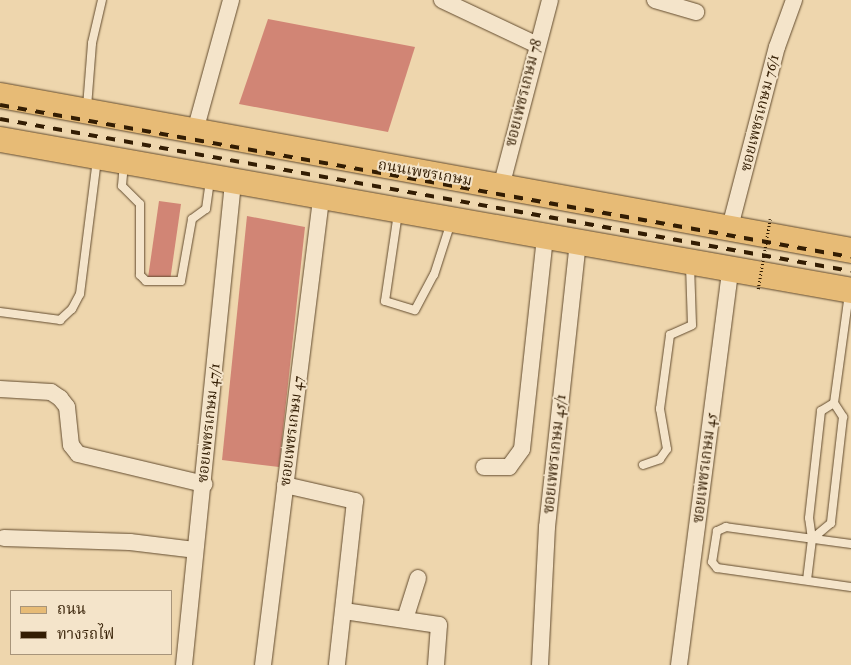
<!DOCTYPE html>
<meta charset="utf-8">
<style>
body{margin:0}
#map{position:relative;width:851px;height:665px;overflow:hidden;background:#eed6ad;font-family:"IM FELL Double Pica","Noto Serif Thai",serif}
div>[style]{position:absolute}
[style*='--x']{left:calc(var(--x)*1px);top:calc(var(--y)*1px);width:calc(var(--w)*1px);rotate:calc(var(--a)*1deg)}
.building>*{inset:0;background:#d18575}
.roads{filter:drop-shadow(0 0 1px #624b2e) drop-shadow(0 0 1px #624b2e)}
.lane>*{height:8px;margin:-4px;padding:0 4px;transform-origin:4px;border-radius:4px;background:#f4e4ca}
.street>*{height:16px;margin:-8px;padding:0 8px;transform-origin:8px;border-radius:8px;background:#f4e4ca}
.primary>*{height:25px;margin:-12.5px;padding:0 12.5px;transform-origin:12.5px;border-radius:12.5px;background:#e7bb76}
.rail>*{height:4px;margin-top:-2px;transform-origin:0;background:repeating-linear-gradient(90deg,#331d03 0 9px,transparent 0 18px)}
.path-bridge>*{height:2.5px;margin-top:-1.25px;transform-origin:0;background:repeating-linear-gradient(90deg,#331d03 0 1px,transparent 0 3.5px)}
span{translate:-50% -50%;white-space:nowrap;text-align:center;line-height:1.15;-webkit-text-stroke:4px #f4e4ca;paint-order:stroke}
.street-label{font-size:15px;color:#331d03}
.legend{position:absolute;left:10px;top:590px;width:162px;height:65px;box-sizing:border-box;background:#f4e4ca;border:1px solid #a7947a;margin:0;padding:6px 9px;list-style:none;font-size:15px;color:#331d03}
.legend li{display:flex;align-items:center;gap:10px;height:25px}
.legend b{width:25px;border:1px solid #a7947a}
</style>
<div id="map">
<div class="building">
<div style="clip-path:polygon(268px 19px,415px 47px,388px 132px,239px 104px)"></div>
<div style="clip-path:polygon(159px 201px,181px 204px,170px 281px,148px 278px)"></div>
<div style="clip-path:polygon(247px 216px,305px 227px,279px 467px,222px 460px)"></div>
</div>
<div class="roads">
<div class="lane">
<div style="--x:87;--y:107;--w:64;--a:-85.5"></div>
<div style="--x:92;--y:43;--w:44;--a:-76.9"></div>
<div style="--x:124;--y:163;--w:23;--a:95"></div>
<div style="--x:122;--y:186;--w:25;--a:45"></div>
<div style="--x:140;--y:204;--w:71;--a:90"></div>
<div style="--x:140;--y:275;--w:8;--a:45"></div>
<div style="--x:146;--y:281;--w:35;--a:0"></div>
<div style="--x:181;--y:281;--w:63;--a:-79.9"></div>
<div style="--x:192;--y:219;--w:17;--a:-36"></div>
<div style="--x:206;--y:209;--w:30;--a:-82"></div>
<div style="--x:398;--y:213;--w:89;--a:98.4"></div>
<div style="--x:385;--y:301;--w:31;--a:17"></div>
<div style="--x:415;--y:310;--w:40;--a:-62"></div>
<div style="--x:434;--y:275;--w:56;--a:-72.2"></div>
<div style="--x:0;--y:312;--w:61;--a:7.6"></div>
<div style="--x:60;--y:320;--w:16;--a:-43"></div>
<div style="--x:72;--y:309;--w:17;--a:-62"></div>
<div style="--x:80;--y:294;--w:135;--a:-82.8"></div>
<div style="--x:834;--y:403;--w:17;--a:57"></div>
<div style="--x:843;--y:417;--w:107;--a:96.5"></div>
<div style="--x:831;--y:523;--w:25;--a:140"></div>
<div style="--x:812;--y:539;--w:21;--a:-98"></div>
<div style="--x:809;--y:518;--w:108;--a:-83.6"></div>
<div style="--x:821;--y:411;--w:15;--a:-32"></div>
<div style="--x:834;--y:403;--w:111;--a:-82.2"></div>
<div style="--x:643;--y:465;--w:18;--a:-19"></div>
<div style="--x:660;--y:459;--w:12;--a:-55"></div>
<div style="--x:667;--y:449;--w:41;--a:-99.9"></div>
<div style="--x:660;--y:409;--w:75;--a:-82.3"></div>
<div style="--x:670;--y:335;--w:24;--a:-24"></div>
<div style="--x:692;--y:325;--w:59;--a:-91.9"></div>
<div style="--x:851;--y:544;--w:126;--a:-172.3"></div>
<div style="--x:726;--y:527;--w:10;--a:156"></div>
<div style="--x:717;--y:531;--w:31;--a:99"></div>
<div style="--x:712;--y:562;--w:8;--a:50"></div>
<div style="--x:717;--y:568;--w:135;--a:8.1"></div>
<div style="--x:807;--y:580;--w:41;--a:-83"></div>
</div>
<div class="street">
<div style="--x:442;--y:0;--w:103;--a:25.3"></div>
<div style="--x:655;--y:0;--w:43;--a:16.3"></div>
<div style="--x:195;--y:131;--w:136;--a:-74.6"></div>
<div style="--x:501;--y:187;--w:193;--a:-75.3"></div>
<div style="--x:730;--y:227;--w:186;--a:-75.4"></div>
<div style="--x:777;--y:47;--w:50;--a:-70.1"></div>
<div style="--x:0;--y:389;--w:51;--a:3.4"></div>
<div style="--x:51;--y:392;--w:11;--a:34"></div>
<div style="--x:60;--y:398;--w:11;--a:52"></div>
<div style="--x:67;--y:407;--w:38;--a:84"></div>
<div style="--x:71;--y:445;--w:11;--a:52"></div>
<div style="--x:78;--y:454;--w:130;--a:13.4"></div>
<div style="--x:484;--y:467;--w:25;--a:0"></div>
<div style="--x:509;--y:467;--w:22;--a:-54"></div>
<div style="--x:522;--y:449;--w:213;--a:-83.8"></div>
<div style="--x:285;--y:485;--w:72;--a:12.9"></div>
<div style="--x:355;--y:501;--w:165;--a:96.3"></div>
<div style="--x:4;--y:538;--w:126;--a:1.8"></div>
<div style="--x:130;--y:542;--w:65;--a:7"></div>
<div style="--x:344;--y:611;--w:96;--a:8.4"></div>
<div style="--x:439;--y:625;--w:40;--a:94.3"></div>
<div style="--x:405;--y:619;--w:43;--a:-72.4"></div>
<div style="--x:184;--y:665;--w:486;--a:-84.2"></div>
<div style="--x:263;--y:665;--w:472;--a:-82.9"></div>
<div style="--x:540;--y:665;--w:138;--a:-87.1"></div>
<div style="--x:547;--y:527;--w:286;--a:-83.8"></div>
<div style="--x:679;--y:665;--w:397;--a:-82.6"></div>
</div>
<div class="primary">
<div style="--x:0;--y:95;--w:865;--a:10.32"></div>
<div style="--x:0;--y:139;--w:864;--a:10.06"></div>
</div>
</div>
<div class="rail">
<div style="--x:0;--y:105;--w:864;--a:10.13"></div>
<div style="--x:0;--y:119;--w:864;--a:10.13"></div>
</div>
<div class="path-bridge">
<div style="--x:758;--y:289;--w:71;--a:-80.3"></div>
</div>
<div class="street-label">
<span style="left:524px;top:93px;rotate:-76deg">ซอยเพชรเกษม 78</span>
<span style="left:760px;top:113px;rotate:-76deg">ซอยเพชรเกษม 76/1</span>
<span style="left:425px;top:173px;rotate:10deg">ถนนเพชรเกษม</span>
<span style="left:209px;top:423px;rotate:-84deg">ซอยเพชรเกษม 47/1</span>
<span style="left:292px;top:431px;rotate:-83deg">ซอยเพชรเกษม 47</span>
<span style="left:555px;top:454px;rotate:-84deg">ซอยเพชรเกษม 45/1</span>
<span style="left:705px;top:468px;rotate:-83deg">ซอยเพชรเกษม 45</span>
</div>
<ul class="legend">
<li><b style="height:6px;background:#e7bb76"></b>ถนน</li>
<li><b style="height:6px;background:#331d03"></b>ทางรถไฟ</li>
</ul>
</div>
